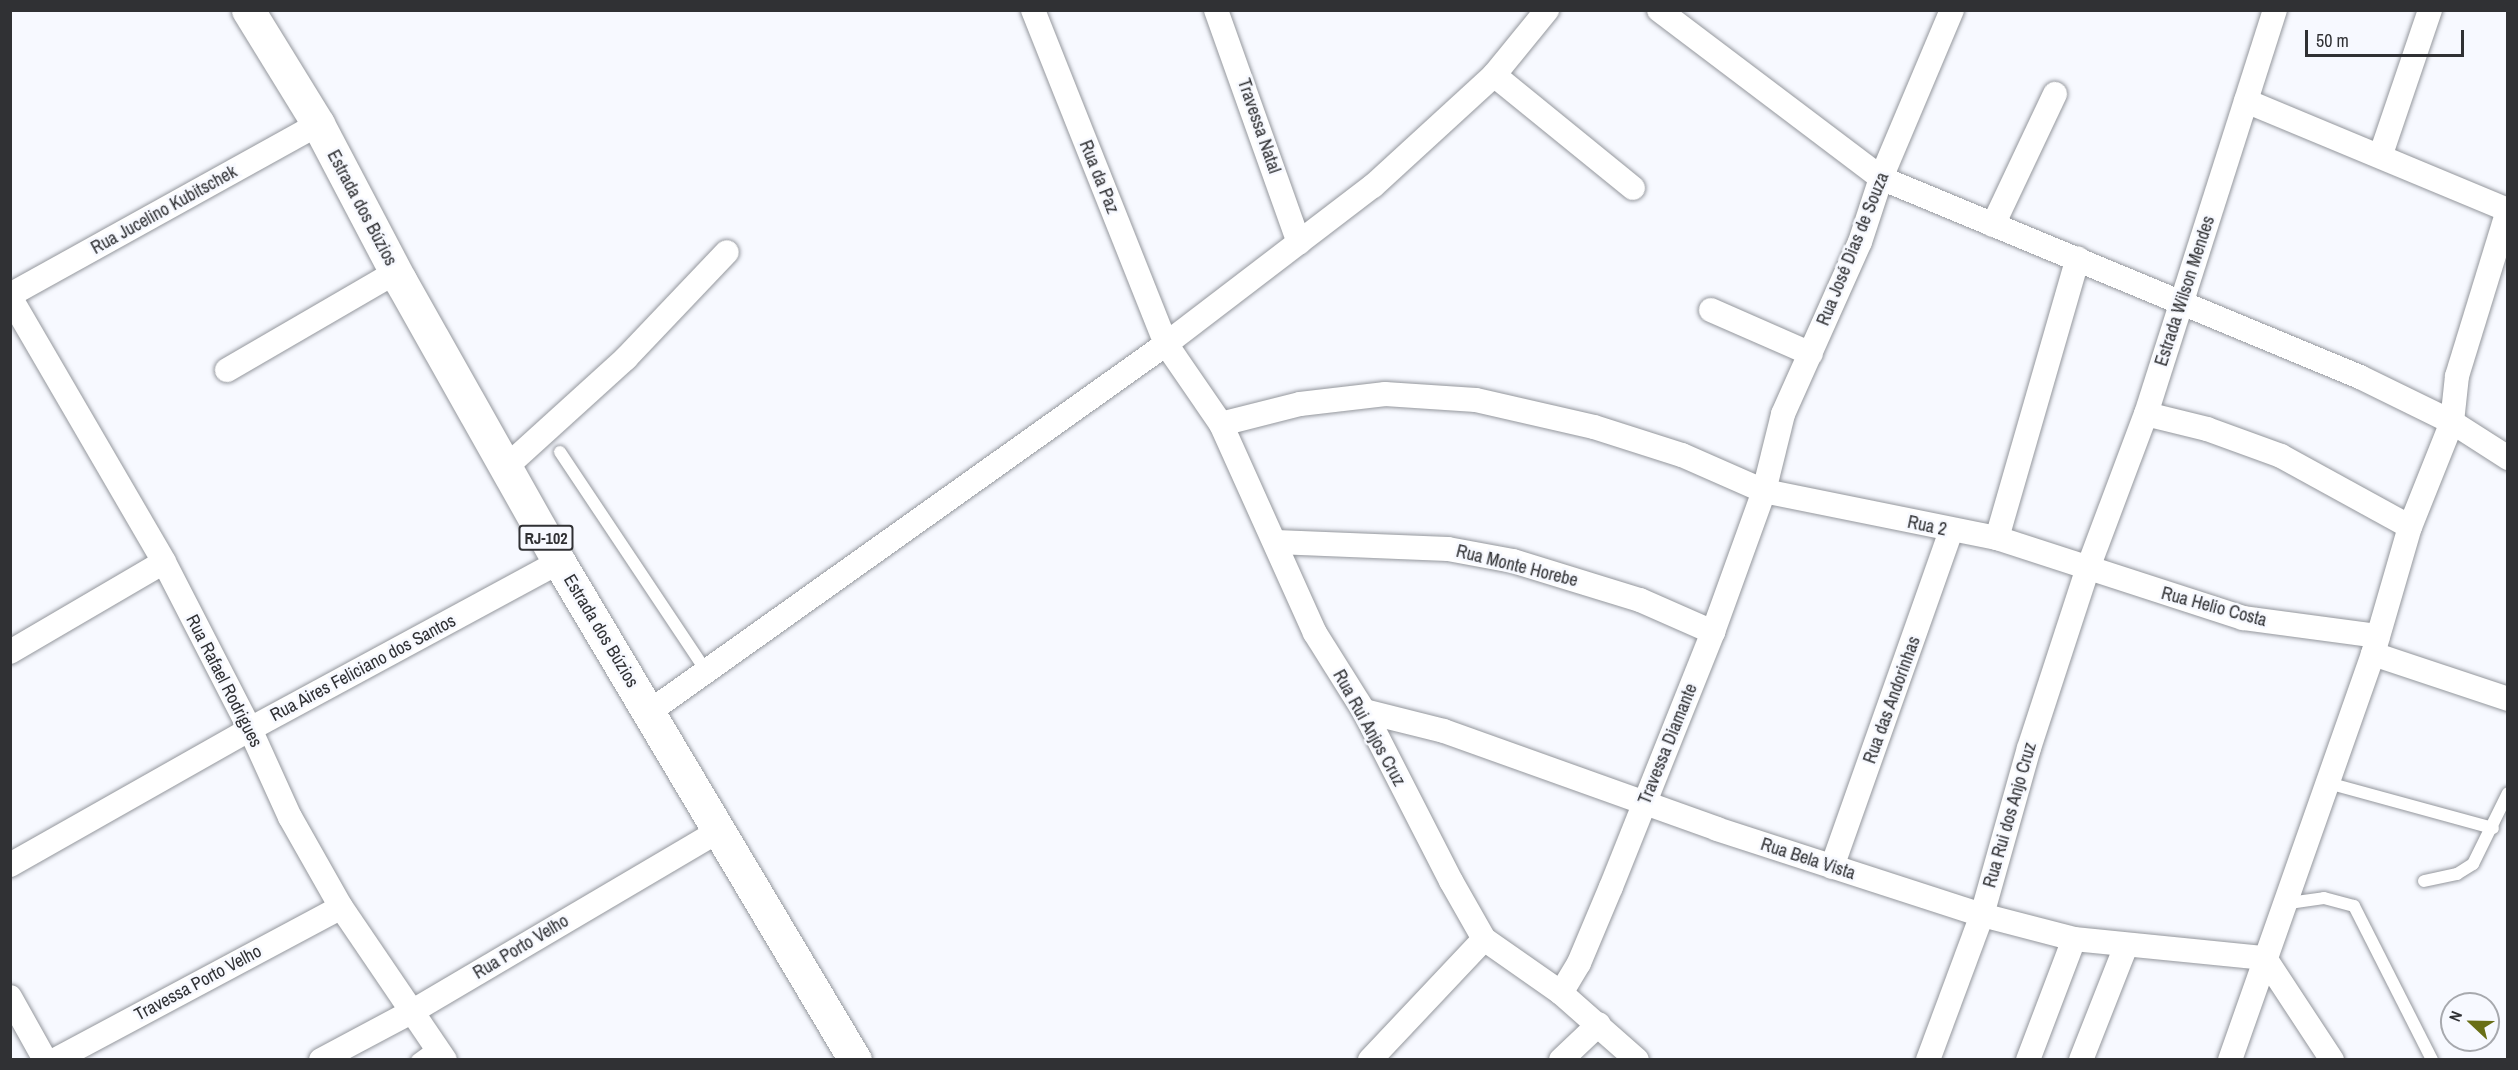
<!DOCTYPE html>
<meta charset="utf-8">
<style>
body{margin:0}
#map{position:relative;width:2518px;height:1070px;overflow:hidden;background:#f7f9ff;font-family:"Archivo Narrow",sans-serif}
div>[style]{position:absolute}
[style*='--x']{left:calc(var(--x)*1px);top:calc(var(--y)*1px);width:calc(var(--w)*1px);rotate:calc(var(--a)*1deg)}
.roads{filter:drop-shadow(0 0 2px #94979d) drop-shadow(0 0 2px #94979d)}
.service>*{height:12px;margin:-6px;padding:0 6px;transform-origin:6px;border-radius:6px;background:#fff}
.minor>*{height:24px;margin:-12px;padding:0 12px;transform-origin:12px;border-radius:12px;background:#fff}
.primary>*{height:33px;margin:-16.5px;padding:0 16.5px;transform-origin:16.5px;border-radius:16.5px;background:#fff}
span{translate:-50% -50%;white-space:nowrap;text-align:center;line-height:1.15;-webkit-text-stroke:5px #f7f9ff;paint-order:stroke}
.shield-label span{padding:2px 4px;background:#f7f9ff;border:2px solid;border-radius:4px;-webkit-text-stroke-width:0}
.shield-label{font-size:16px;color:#303134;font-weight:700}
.street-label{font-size:18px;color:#303134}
.frame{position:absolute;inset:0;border:12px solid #303134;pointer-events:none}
.north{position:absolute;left:2440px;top:992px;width:60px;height:60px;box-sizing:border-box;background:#f7f9ff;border:2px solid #a7a9ae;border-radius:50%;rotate:292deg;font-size:16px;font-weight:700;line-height:24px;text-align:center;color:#303134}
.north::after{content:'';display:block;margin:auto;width:21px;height:27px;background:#696f16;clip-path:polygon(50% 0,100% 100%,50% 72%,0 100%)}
.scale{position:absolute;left:2305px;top:30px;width:159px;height:27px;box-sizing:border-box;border:3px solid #303134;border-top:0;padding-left:8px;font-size:18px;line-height:21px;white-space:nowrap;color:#303134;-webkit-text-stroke:4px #f7f9ff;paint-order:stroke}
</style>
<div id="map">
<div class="roads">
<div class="service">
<div style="--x:560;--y:452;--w:263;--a:56.3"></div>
<div style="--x:2328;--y:783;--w:171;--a:15.3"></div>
<div style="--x:2424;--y:881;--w:34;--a:-12"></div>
<div style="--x:2457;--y:874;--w:19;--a:-32"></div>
<div style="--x:2473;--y:864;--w:79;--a:-63.8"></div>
<div style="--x:2289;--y:903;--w:35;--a:-8"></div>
<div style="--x:2324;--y:898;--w:31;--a:15"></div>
<div style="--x:2354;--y:906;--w:173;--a:63.1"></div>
<div style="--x:417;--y:1060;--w:24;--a:-36"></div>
</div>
<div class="minor">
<div style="--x:1033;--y:10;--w:360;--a:68.3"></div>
<div style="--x:1166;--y:344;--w:97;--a:55.5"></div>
<div style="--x:1221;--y:424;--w:229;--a:65.8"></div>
<div style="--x:1315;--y:633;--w:92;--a:57.9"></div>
<div style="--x:1364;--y:711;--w:191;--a:62.9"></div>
<div style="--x:1451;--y:881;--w:67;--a:60.4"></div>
<div style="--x:1484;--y:939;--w:94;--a:35"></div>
<div style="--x:1561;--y:993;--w:101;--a:41.4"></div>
<div style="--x:1216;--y:10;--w:247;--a:70.4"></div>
<div style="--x:1659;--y:10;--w:278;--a:37.1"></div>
<div style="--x:1881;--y:178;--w:519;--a:22.56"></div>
<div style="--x:2360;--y:377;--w:102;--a:26.1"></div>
<div style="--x:2452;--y:422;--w:67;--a:32.7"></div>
<div style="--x:1494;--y:75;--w:179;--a:39.1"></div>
<div style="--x:2246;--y:101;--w:284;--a:22.6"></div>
<div style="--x:2381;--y:154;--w:152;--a:-71.2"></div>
<div style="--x:1993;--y:225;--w:145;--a:-64.7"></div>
<div style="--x:10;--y:295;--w:352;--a:-29"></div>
<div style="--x:10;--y:297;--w:306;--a:59.8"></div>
<div style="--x:164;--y:562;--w:188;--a:62.8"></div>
<div style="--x:250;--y:729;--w:97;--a:65.6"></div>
<div style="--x:290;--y:817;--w:103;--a:60.5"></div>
<div style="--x:341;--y:907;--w:185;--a:55.8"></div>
<div style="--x:1711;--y:310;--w:109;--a:23.7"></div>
<div style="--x:227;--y:370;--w:195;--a:-30.1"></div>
<div style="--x:2146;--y:414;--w:63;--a:13.8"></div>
<div style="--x:2207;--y:429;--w:79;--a:20"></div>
<div style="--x:2281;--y:456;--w:147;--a:28.8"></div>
<div style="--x:1221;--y:424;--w:81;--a:-14.2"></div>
<div style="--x:1300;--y:404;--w:86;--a:-6.7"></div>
<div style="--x:1385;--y:394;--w:91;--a:3.8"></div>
<div style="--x:1476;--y:400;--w:121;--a:12.9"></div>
<div style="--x:1594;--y:427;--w:92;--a:17.7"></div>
<div style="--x:1682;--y:455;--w:90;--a:23.7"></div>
<div style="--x:1764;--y:491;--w:238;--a:11.4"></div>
<div style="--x:1997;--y:538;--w:259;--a:18"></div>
<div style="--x:2243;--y:618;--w:136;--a:7.6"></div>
<div style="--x:506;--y:467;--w:162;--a:-42.2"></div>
<div style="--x:626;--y:358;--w:146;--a:-46.4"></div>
<div style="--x:1997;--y:538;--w:291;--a:-73.9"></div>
<div style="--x:1276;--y:542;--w:172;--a:2.3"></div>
<div style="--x:1448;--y:549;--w:66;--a:10.5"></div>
<div style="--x:1513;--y:561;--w:133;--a:17.1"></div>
<div style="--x:1640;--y:600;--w:80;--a:23.7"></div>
<div style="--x:10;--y:652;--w:178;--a:-30.3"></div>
<div style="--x:2373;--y:654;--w:142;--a:18.4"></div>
<div style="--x:1364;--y:711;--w:82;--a:14"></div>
<div style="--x:1444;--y:731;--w:290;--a:19.7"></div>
<div style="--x:1717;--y:829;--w:279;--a:18"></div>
<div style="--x:1982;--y:915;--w:95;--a:14.6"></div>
<div style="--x:2074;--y:939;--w:192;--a:5.7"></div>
<div style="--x:649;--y:712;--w:635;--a:-35.44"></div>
<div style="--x:1166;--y:344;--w:260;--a:-37.4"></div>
<div style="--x:1373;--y:186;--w:164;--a:-42.5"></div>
<div style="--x:1494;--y:75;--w:84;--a:-50.8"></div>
<div style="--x:10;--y:865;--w:276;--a:-29.5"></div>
<div style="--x:250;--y:729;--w:351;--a:-28.4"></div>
<div style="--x:1832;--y:867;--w:356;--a:-70.5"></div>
<div style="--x:2265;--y:958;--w:122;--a:56.7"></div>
<div style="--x:1561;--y:993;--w:35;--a:-59"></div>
<div style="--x:1579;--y:963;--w:82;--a:-67.2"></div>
<div style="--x:1611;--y:887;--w:275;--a:-68.2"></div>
<div style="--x:1713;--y:632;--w:150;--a:-70.1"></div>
<div style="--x:1764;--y:491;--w:79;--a:-76.1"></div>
<div style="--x:1783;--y:414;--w:188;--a:-65.9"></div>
<div style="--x:1860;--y:242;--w:67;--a:-71.8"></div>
<div style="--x:1881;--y:178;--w:182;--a:-67.1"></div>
<div style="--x:10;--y:997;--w:72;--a:60.9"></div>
<div style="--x:55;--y:1060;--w:324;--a:-28.1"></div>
<div style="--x:321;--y:1060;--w:104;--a:-28"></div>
<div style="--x:413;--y:1011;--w:354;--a:-30.5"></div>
<div style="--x:1370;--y:1060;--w:166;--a:-46.7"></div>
<div style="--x:1561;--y:1060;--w:52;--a:-43.5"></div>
<div style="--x:1928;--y:1060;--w:155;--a:-69.6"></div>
<div style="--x:1982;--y:915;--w:173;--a:-74.3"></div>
<div style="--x:2029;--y:748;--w:189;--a:-71.9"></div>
<div style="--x:2088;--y:568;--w:165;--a:-69.4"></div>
<div style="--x:2146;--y:414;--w:424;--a:-72.3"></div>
<div style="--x:2028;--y:1060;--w:129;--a:-69.2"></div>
<div style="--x:2081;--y:1060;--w:123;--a:-68.5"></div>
<div style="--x:2230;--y:1060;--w:430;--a:-70.6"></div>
<div style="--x:2373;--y:654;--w:132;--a:-73.8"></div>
<div style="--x:2410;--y:527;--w:113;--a:-68.2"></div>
<div style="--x:2452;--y:422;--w:46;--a:-83.8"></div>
<div style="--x:2457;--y:376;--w:174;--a:-72.9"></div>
</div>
<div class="primary">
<div style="--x:248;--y:10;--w:134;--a:58.4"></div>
<div style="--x:318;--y:124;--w:176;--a:62.3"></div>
<div style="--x:400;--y:280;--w:324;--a:60.6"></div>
<div style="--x:559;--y:562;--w:579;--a:59.27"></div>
</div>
</div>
<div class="shield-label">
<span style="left:546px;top:538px">RJ-102</span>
</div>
<div class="street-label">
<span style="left:1259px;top:126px;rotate:71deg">Travessa Natal</span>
<span style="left:1099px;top:177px;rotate:68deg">Rua da Paz</span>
<span style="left:362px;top:208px;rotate:62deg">Estrada dos Búzios</span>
<span style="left:164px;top:210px;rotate:-29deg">Rua Jucelino Kubitschek</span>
<span style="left:1853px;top:249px;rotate:-68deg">Rua José Dias de Souza</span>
<span style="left:2185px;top:291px;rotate:-72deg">Estrada Wilson Mendes</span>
<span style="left:1927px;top:526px;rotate:12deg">Rua 2</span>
<span style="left:1517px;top:566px;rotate:14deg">Rua Monte Horebe</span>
<span style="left:2214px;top:607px;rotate:15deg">Rua Helio Costa</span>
<span style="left:601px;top:631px;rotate:59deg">Estrada dos Búzios</span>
<span style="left:363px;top:668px;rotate:-28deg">Rua Aires Feliciano dos Santos</span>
<span style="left:224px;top:681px;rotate:63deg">Rua Rafael Rodrigues</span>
<span style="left:1892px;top:700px;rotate:-70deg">Rua das Andorinhas</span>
<span style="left:1369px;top:728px;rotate:61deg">Rua Rui Anjos Cruz</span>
<span style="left:1668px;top:744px;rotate:-68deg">Travessa Diamante</span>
<span style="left:2010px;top:815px;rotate:-74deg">Rua Rui dos Anjo Cruz</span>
<span style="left:1808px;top:859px;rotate:18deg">Rua Bela Vista</span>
<span style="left:521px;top:947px;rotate:-31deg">Rua Porto Velho</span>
<span style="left:198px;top:983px;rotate:-28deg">Travessa Porto Velho</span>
</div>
<div class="frame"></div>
<div class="north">N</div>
<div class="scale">50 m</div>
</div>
